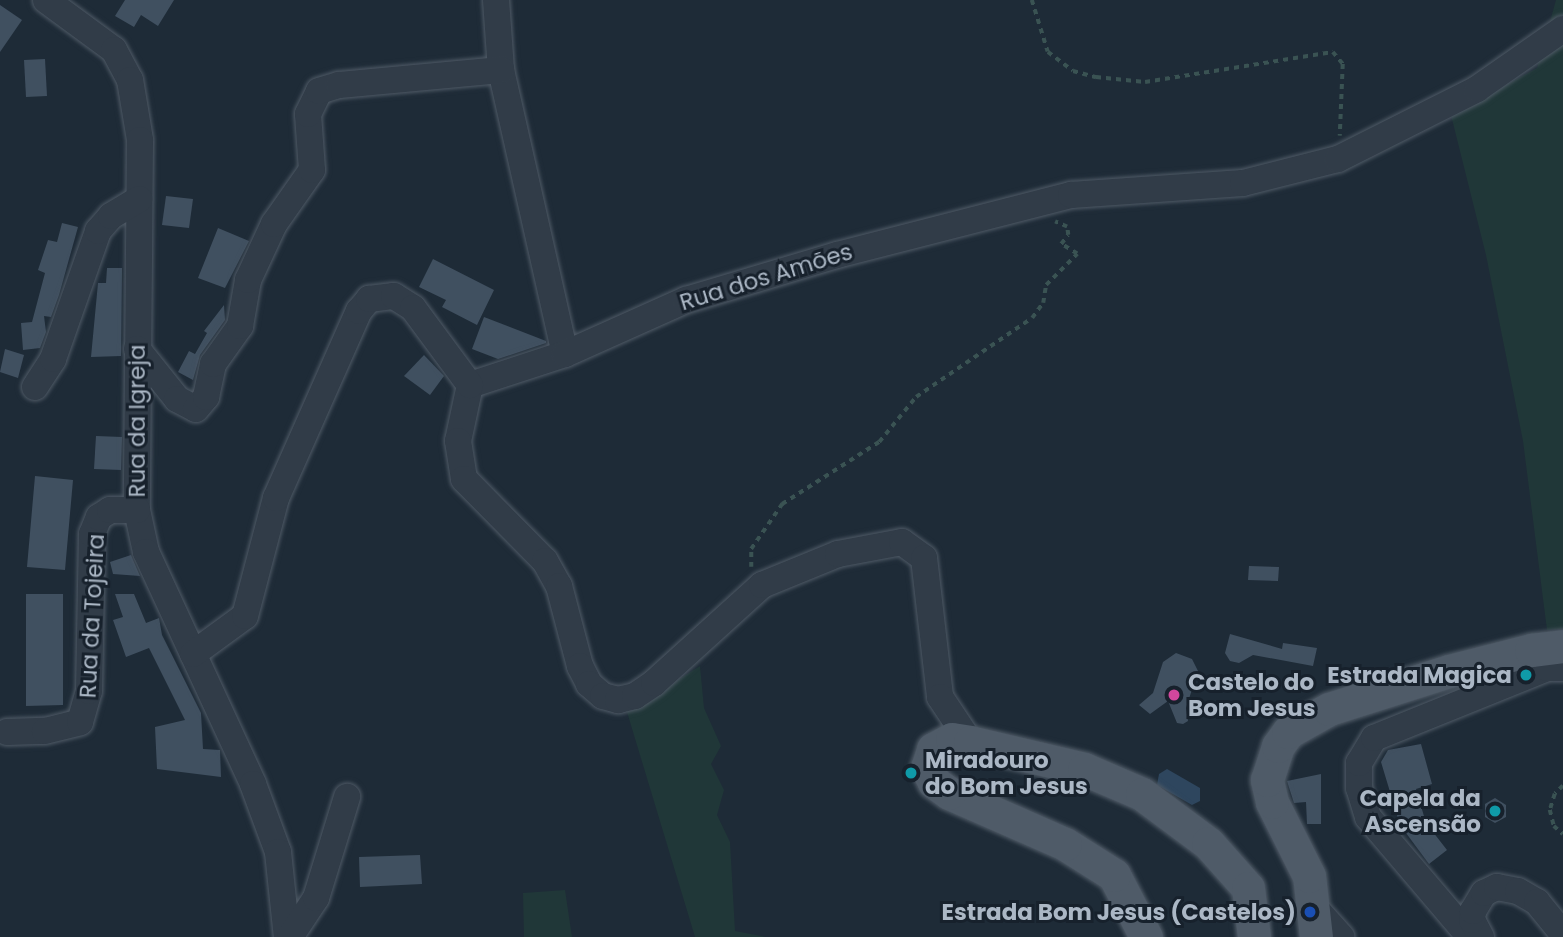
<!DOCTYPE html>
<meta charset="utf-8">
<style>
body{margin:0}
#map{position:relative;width:1563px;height:937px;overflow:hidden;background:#1e2b37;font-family:Poppins,sans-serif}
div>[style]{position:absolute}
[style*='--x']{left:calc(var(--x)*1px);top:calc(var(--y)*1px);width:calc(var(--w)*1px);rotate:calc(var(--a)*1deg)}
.green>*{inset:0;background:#203738}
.water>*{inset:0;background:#2e465e}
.building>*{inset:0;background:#405060}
.path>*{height:3.5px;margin-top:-1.75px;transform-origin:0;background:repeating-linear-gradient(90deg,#3a5353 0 5px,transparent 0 10px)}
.roads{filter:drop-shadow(0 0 2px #4f5a66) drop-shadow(0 0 2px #4f5a66)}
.minor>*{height:26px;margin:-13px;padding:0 13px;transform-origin:13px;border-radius:13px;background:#313c48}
.major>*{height:33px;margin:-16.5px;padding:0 16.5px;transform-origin:16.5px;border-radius:16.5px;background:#4f5b68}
.dots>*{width:19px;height:19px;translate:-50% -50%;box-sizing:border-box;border:4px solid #17212c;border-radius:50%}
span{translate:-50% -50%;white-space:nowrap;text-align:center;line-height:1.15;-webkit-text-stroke:6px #17212c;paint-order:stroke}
.street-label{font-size:23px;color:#abb7c5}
.poi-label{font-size:23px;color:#abb7c5;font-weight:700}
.right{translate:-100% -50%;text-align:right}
.left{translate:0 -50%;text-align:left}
</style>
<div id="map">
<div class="green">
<div style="clip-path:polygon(1556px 0,1563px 0,1563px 629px,1547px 630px,1523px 441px,1486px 255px,1451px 115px,1537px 68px)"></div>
<div style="clip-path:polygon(700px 666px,704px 708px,721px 746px,711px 764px,724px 790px,717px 815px,730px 842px,735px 931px,766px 937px,695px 937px,627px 712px)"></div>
<div style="clip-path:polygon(565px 890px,572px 937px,524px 937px,523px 893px)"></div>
</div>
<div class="water">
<div style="clip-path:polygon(1167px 769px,1200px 788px,1200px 801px,1192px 805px,1157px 785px,1159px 774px)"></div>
</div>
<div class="building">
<div style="clip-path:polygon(125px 0,174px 0,158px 26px,141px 15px,134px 27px,115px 16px)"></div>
<div style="clip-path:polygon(0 5px,22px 20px,0 52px)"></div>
<div style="clip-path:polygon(45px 59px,47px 96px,26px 97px,24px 60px)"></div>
<div style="clip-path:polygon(166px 196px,193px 199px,189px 228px,162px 225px)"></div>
<div style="clip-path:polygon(62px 223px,78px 227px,59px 295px,51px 317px,44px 316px,46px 332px,40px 348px,23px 350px,21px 323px,32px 322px,45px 273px,38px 270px,48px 240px,57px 242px)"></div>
<div style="clip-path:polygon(218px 228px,249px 241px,225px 288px,198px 278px)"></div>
<div style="clip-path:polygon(433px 259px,494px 290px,477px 325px,442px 307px,446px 300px,419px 287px)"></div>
<div style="clip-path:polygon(107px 268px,122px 268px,121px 356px,91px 357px,98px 283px,106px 283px)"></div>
<div style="clip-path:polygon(224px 305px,225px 320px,200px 355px,193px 380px,178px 372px,189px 351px,195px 354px,207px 333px,204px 331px)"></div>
<div style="clip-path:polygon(484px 317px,546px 341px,546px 343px,498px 359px,472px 349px)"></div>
<div style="clip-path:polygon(5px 349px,24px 355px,18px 378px,0 372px)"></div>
<div style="clip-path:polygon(424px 355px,444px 376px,430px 395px,404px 376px)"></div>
<div style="clip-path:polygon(96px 436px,122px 437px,121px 470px,94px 469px)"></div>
<div style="clip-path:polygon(35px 476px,73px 480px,65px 570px,27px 567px)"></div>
<div style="clip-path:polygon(131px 555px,140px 576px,113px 574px,110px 562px)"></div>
<div style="clip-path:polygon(1249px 566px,1279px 567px,1278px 581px,1248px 580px)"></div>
<div style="clip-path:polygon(26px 594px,63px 594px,63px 705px,26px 706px)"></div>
<div style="clip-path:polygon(115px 594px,134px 594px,146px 623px,159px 618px,162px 635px,201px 713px,203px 749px,220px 750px,221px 777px,157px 769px,155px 727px,185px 720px,149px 648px,126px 657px,113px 620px,123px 617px)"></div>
<div style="clip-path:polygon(1230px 634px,1282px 649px,1283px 643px,1317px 648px,1313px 666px,1253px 655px,1239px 663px,1230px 661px,1225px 653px)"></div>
<div style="clip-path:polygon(1176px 653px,1192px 659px,1198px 671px,1186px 708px,1188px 721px,1183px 724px,1177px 723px,1168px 701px,1150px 714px,1139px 705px,1153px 693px,1163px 662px)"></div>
<div style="clip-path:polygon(1421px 744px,1432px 784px,1416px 789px,1426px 823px,1447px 850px,1429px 864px,1400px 825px,1381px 762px,1388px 750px)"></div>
<div style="clip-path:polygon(1321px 774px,1321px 824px,1307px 824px,1306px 802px,1294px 803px,1287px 781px)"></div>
<div style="clip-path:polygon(1495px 798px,1506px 805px,1506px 817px,1495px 823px,1485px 817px,1485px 804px)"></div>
<div style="clip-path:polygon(420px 855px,422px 884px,360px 887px,359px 857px)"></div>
</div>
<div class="path">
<div style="--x:1032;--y:0;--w:54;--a:72.9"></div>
<div style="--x:1048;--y:52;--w:31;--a:37"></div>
<div style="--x:1073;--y:71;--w:24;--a:15"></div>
<div style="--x:1096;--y:77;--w:49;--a:5.8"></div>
<div style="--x:1145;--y:82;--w:190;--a:-9.1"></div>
<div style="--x:1333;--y:52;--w:16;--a:50"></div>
<div style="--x:1343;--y:64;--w:72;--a:92.4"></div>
<div style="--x:751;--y:567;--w:18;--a:-90"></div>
<div style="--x:751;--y:549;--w:55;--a:-55.4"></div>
<div style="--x:782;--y:504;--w:115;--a:-32.6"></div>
<div style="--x:879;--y:442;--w:58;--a:-50.6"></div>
<div style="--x:916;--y:397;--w:140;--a:-34.3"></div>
<div style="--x:1032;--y:318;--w:19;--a:-54"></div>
<div style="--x:1043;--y:303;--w:18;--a:-81"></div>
<div style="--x:1046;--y:285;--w:44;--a:-45"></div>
<div style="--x:1077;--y:254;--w:19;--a:-148"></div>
<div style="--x:1061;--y:244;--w:11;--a:-52"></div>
<div style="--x:1068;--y:235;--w:8;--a:-97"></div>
<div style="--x:1067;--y:227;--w:13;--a:-157"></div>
<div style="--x:1563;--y:786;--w:11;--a:135"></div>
<div style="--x:1555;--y:794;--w:17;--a:107"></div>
<div style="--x:1550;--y:810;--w:16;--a:76"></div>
<div style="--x:1554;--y:826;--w:12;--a:42"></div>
</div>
<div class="roads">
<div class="minor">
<div style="--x:46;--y:0;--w:84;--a:36.3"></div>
<div style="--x:114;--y:50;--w:34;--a:62"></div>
<div style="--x:130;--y:80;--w:61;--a:80.5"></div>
<div style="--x:140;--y:140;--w:370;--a:90.5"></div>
<div style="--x:137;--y:510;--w:43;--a:77.9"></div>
<div style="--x:146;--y:552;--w:255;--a:65.2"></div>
<div style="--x:253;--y:784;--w:72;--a:69.8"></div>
<div style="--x:278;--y:852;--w:85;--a:84"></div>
<div style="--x:496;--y:0;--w:70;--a:85.9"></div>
<div style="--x:501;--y:70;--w:291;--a:77.3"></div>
<div style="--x:137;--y:349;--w:64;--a:51.3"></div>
<div style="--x:177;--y:399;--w:21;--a:28"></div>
<div style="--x:196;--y:409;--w:16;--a:-50"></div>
<div style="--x:206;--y:397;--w:34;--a:-78"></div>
<div style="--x:213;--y:364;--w:47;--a:-54.6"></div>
<div style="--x:240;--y:326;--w:47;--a:-80.1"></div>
<div style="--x:248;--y:280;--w:62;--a:-65.1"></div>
<div style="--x:274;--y:224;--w:66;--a:-54.9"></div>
<div style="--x:312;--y:170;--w:56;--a:-94.1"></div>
<div style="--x:308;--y:114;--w:25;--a:-64"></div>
<div style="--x:319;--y:91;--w:21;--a:-17"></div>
<div style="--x:339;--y:85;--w:163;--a:-5.3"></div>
<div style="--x:470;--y:385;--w:100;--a:-18.1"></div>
<div style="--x:565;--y:354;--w:133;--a:-24.1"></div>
<div style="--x:686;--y:300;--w:158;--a:-16.6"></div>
<div style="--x:837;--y:255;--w:242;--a:-14.4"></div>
<div style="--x:1071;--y:195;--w:172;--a:-4"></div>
<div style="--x:1243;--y:183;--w:98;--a:-14.2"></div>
<div style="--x:1338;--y:159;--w:156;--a:-26.7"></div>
<div style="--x:1477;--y:89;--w:105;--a:-34.9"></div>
<div style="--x:470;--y:385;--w:57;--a:102.1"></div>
<div style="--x:458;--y:441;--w:38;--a:81"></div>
<div style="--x:464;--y:479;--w:115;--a:45.4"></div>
<div style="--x:545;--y:561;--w:29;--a:61"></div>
<div style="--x:559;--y:586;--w:83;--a:75.3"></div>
<div style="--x:580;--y:666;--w:20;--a:63"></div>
<div style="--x:589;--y:684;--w:18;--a:41"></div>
<div style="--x:603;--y:696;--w:16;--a:15"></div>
<div style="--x:618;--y:700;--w:17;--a:-13"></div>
<div style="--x:635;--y:696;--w:23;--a:-34"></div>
<div style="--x:654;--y:683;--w:146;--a:-42.2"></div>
<div style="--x:762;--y:585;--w:82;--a:-22.2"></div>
<div style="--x:838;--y:554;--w:65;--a:-10.6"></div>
<div style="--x:902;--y:542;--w:27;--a:36"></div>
<div style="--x:924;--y:558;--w:140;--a:83.4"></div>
<div style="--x:940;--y:697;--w:54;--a:56.3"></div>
<div style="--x:35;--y:387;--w:33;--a:-57"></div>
<div style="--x:53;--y:359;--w:136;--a:-70.6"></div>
<div style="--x:98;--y:231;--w:20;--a:-49"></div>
<div style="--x:111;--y:216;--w:33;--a:-31"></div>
<div style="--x:193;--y:654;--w:64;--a:-36.2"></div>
<div style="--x:245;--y:616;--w:122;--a:-75.3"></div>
<div style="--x:276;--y:498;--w:205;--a:-66.1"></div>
<div style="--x:359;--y:311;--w:16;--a:-50"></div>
<div style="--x:369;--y:299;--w:25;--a:-7"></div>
<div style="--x:394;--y:296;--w:22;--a:32"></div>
<div style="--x:413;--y:308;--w:96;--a:53.5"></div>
<div style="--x:7;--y:732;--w:38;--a:-2"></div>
<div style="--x:45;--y:731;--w:36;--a:-14"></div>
<div style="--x:80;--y:722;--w:32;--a:-74"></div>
<div style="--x:89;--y:691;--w:157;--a:-88.9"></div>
<div style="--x:92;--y:534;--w:18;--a:-68"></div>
<div style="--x:99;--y:517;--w:13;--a:-32"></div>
<div style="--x:110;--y:510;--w:27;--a:0"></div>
<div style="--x:1316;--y:909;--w:38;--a:48"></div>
<div style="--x:290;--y:937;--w:47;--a:-56.3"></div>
<div style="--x:316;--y:898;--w:106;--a:-72.9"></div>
<div style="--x:1470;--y:937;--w:157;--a:-130.4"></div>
<div style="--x:1368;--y:817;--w:30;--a:-107"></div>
<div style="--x:1359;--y:788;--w:25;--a:-90"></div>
<div style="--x:1359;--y:763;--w:29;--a:-59"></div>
<div style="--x:1374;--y:738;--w:187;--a:-22"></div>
<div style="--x:1547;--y:668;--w:16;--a:0"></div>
<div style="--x:1481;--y:937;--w:19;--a:-118"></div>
<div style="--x:1472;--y:920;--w:9;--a:-84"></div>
<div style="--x:1473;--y:911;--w:21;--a:-59"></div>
<div style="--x:1484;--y:893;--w:14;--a:-25"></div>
<div style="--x:1497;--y:887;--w:21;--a:11"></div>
<div style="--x:1518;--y:891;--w:22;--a:30"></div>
<div style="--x:1537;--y:902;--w:41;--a:50.9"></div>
</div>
<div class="major">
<div style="--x:1146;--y:937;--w:70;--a:-117.3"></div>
<div style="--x:1114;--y:875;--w:58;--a:-147.7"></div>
<div style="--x:1065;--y:844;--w:127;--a:-156.3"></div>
<div style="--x:949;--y:793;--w:19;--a:-144"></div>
<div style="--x:934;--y:782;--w:16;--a:-117"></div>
<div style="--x:927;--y:768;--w:20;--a:-72"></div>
<div style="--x:933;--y:749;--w:21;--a:-28"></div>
<div style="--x:952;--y:739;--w:18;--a:9"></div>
<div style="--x:970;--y:742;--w:117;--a:13.3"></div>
<div style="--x:1084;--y:769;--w:63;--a:23.3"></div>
<div style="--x:1142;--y:794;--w:82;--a:36.6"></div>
<div style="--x:1208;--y:843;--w:60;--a:48.4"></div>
<div style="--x:1248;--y:888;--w:49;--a:83"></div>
<div style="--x:1316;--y:937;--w:61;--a:-96.5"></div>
<div style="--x:1309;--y:876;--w:83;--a:-116.6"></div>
<div style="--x:1272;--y:802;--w:23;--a:-103"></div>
<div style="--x:1267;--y:780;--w:36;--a:-72"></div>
<div style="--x:1278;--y:746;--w:17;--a:-54"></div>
<div style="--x:1288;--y:732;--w:47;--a:-29.3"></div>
<div style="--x:1329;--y:709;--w:126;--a:-17.6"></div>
<div style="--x:1449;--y:671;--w:85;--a:-14.4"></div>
<div style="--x:1531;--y:650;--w:32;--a:-7"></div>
</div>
</div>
<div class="dots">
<div style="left:1526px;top:675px;background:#0f9aa8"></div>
<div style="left:1174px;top:695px;background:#d1479c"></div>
<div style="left:911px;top:773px;background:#0f9aa8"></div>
<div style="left:1495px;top:811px;background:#0f9aa8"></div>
<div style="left:1310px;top:912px;background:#1a4fb4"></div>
</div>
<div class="street-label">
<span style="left:766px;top:277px;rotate:-17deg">Rua dos Amões</span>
<span style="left:137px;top:421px;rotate:-90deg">Rua da Igreja</span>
<span style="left:92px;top:616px;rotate:-87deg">Rua da Tojeira</span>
</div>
<div class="poi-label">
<span class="right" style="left:1512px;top:675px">Estrada Magica</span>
<span class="left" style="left:1188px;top:695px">Castelo do<br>Bom Jesus</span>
<span class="left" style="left:925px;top:773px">Miradouro<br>do Bom Jesus</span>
<span class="right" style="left:1481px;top:811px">Capela da<br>Ascensão</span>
<span class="right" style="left:1296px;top:912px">Estrada Bom Jesus (Castelos)</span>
</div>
</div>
